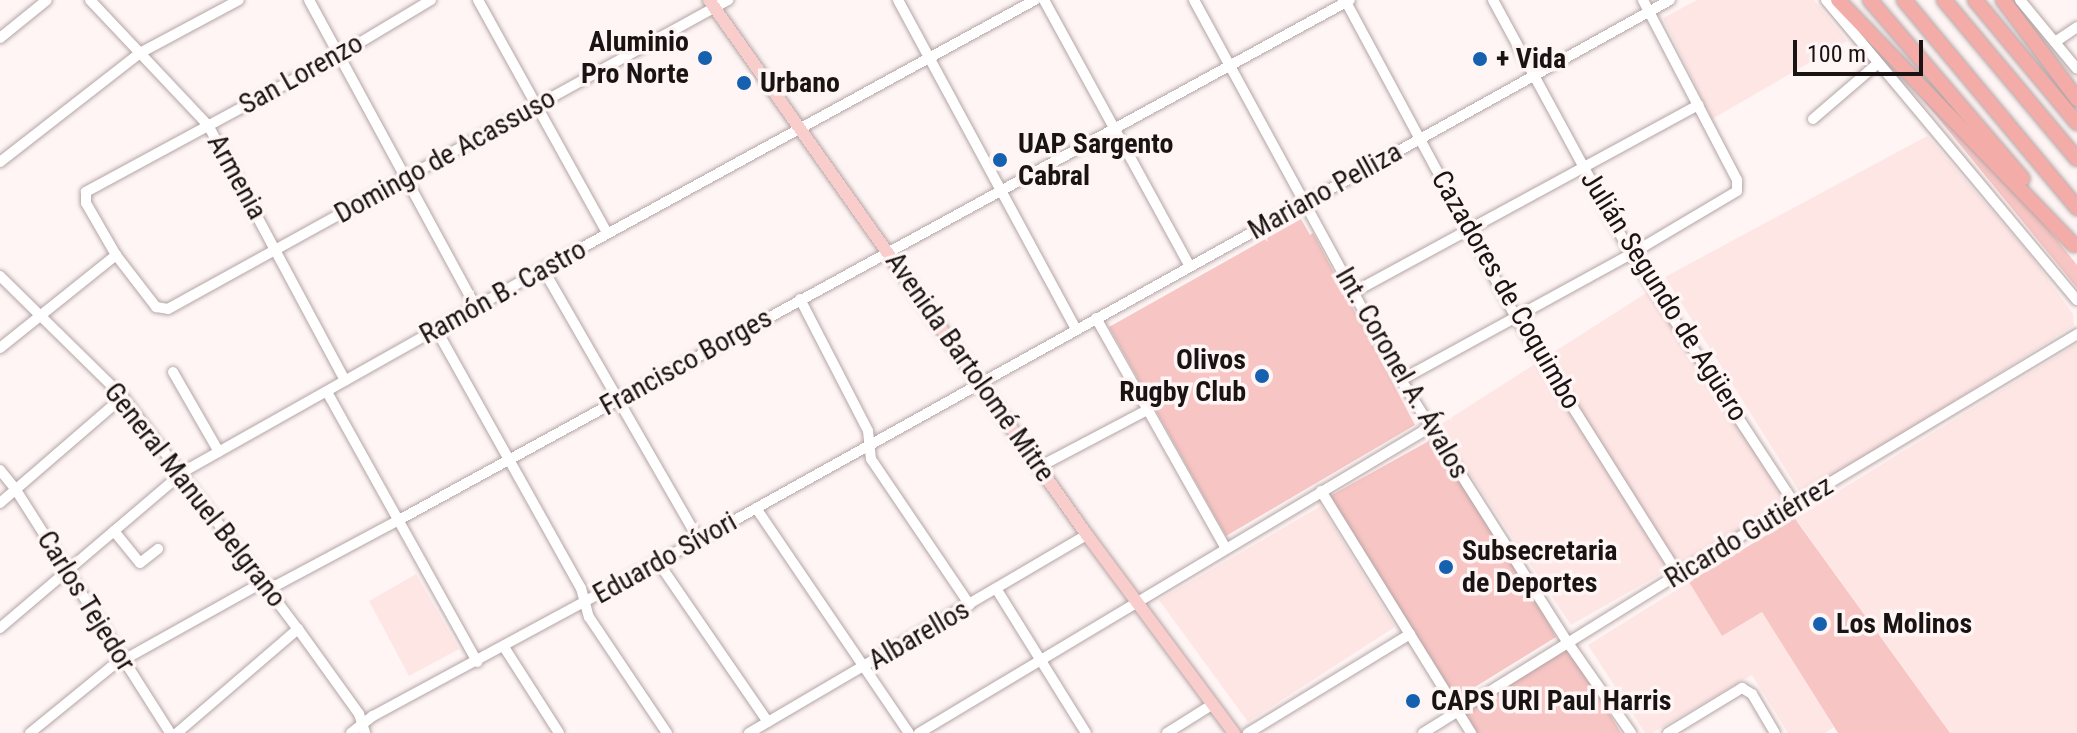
<!DOCTYPE html>
<meta charset="utf-8">
<style>
body{margin:0}
#map{position:relative;width:2077px;height:733px;overflow:hidden;background:#fef5f4;font-family:"Roboto Condensed",sans-serif}
div>[style]{position:absolute}
[style*='--x']{left:calc(var(--x)*1px);top:calc(var(--y)*1px);width:calc(var(--w)*1px);rotate:calc(var(--a)*1deg)}
.built>*{inset:0;background:#fee6e5}
.green>*{inset:0;background:#f7c5c3}
.roads{filter:drop-shadow(0 0 2px #b4a5a5) drop-shadow(0 0 2px #b4a5a5)}
.minor>*{height:10px;margin:-5px;padding:0 5px;transform-origin:5px;border-radius:5px;background:#fff}
.major>*{height:12px;margin:-6px;padding:0 6px;transform-origin:6px;border-radius:6px;background:#f8cdcb}
.highway>*{height:14px;margin:-7px;padding:0 7px;transform-origin:7px;border-radius:7px;background:#f4aca9}
.dots>*{width:22px;height:22px;translate:-50% -50%;box-sizing:border-box;border:4px solid #fef5f4;border-radius:50%}
span{translate:-50% -50%;white-space:nowrap;text-align:center;line-height:1.15;-webkit-text-stroke:7px #fef5f4;paint-order:stroke}
.poi-label{font-size:28px;color:#191413;font-weight:700}
.right{translate:-100% -50%;text-align:right}
.left{translate:0 -50%;text-align:left}
.street-label{font-size:28px;color:#191413}
.scale{position:absolute;left:1793px;top:40px;width:130px;height:36px;box-sizing:border-box;border:4px solid #191413;border-top:0;padding-left:10px;font-size:24px;line-height:28px;white-space:nowrap;color:#191413;-webkit-text-stroke:6px #fef5f4;paint-order:stroke}
</style>
<div id="map">
<div class="built">
<div style="clip-path:polygon(1697px 0,1814px 0,1847px 41px,1712px 119px,1663px 18px)"></div>
<div style="clip-path:polygon(1927px 136px,2030px 255px,2073px 314px,2074px 325px,1803px 497px,1665px 277px)"></div>
<div style="clip-path:polygon(1651px 290px,1787px 502px,1571px 625px,1438px 426px)"></div>
<div style="clip-path:polygon(2077px 344px,2077px 733px,1950px 733px,1795px 518px)"></div>
<div style="clip-path:polygon(1321px 506px,1395px 627px,1248px 722px,1159px 600px)"></div>
<div style="clip-path:polygon(416px 574px,459px 649px,409px 676px,369px 601px)"></div>
<div style="clip-path:polygon(1689px 582px,1722px 636px,1762px 612px,1834px 727px,1825px 733px,1788px 733px,1752px 675px,1652px 733px,1645px 733px,1588px 645px)"></div>
</div>
<div class="green">
<div style="clip-path:polygon(1912px 86px,2041px 220px,2077px 265px,2077px 288px)"></div>
<div style="clip-path:polygon(1301px 219px,1310px 235px,1313px 233px,1415px 425px,1226px 536px,1109px 327px)"></div>
<div style="clip-path:polygon(1445px 432px,1556px 637px,1454px 700px,1330px 496px)"></div>
<div style="clip-path:polygon(1795px 518px,1798px 523px,1950px 733px,1838px 733px,1762px 612px,1722px 636px,1689px 582px)"></div>
<div style="clip-path:polygon(1569px 647px,1621px 733px,1472px 733px,1460px 712px)"></div>
</div>
<div class="roads">
<div class="minor">
<div style="--x:90;--y:0;--w:172;--a:46.7"></div>
<div style="--x:208;--y:125;--w:290;--a:61.8"></div>
<div style="--x:309;--y:0;--w:349;--a:61.5"></div>
<div style="--x:431;--y:0;--w:107;--a:149.1"></div>
<div style="--x:339;--y:55;--w:288;--a:151.6"></div>
<div style="--x:86;--y:192;--w:11;--a:90"></div>
<div style="--x:86;--y:203;--w:60;--a:60"></div>
<div style="--x:116;--y:255;--w:66;--a:52.4"></div>
<div style="--x:156;--y:307;--w:12;--a:9"></div>
<div style="--x:168;--y:309;--w:640;--a:-28.89"></div>
<div style="--x:478;--y:0;--w:266;--a:61"></div>
<div style="--x:898;--y:0;--w:374;--a:61.6"></div>
<div style="--x:1044;--y:0;--w:302;--a:61.3"></div>
<div style="--x:1194;--y:0;--w:433;--a:61.4"></div>
<div style="--x:1401;--y:380;--w:312;--a:57.6"></div>
<div style="--x:1568;--y:643;--w:110;--a:55"></div>
<div style="--x:1345;--y:0;--w:360;--a:61.7"></div>
<div style="--x:1516;--y:317;--w:304;--a:57.8"></div>
<div style="--x:1493;--y:0;--w:289;--a:61.5"></div>
<div style="--x:1631;--y:254;--w:300;--a:56.8"></div>
<div style="--x:1826;--y:0;--w:391;--a:50.1"></div>
<div style="--x:2020;--y:0;--w:89;--a:50.4"></div>
<div style="--x:0;--y:38;--w:60;--a:-39"></div>
<div style="--x:2055;--y:42;--w:27;--a:-34"></div>
<div style="--x:1813;--y:119;--w:86;--a:-40.7"></div>
<div style="--x:0;--y:162;--w:177;--a:-37.9"></div>
<div style="--x:140;--y:53;--w:112;--a:-28.2"></div>
<div style="--x:543;--y:269;--w:313;--a:60.1"></div>
<div style="--x:0;--y:276;--w:173;--a:44.5"></div>
<div style="--x:123;--y:397;--w:291;--a:53"></div>
<div style="--x:298;--y:629;--w:105;--a:54.3"></div>
<div style="--x:359;--y:714;--w:20;--a:72"></div>
<div style="--x:1354;--y:292;--w:392;--a:-28.5"></div>
<div style="--x:800;--y:299;--w:148;--a:62.7"></div>
<div style="--x:868;--y:431;--w:28;--a:84"></div>
<div style="--x:871;--y:459;--w:176;--a:55.9"></div>
<div style="--x:1096;--y:318;--w:263;--a:60.6"></div>
<div style="--x:436;--y:329;--w:297;--a:60.8"></div>
<div style="--x:581;--y:588;--w:30;--a:75"></div>
<div style="--x:589;--y:617;--w:140;--a:56.1"></div>
<div style="--x:0;--y:348;--w:149;--a:-38.7"></div>
<div style="--x:173;--y:372;--w:92;--a:60.1"></div>
<div style="--x:1401;--y:380;--w:262;--a:-28.7"></div>
<div style="--x:1631;--y:254;--w:123;--a:-30.7"></div>
<div style="--x:1737;--y:191;--w:11;--a:-90"></div>
<div style="--x:1737;--y:180;--w:203;--a:-117.6"></div>
<div style="--x:327;--y:392;--w:309;--a:60.9"></div>
<div style="--x:1039;--y:467;--w:122;--a:-27.8"></div>
<div style="--x:0;--y:470;--w:26;--a:51"></div>
<div style="--x:16;--y:490;--w:288;--a:57.6"></div>
<div style="--x:1321;--y:491;--w:285;--a:58.2"></div>
<div style="--x:0;--y:503;--w:162;--a:-40.8"></div>
<div style="--x:756;--y:508;--w:272;--a:55.8"></div>
<div style="--x:114;--y:531;--w:41;--a:50.9"></div>
<div style="--x:140;--y:563;--w:23;--a:-38"></div>
<div style="--x:658;--y:562;--w:194;--a:55.5"></div>
<div style="--x:997;--y:590;--w:168;--a:58.1"></div>
<div style="--x:0;--y:628;--w:240;--a:-40.4"></div>
<div style="--x:183;--y:472;--w:413;--a:-29.4"></div>
<div style="--x:543;--y:269;--w:561;--a:-28.67"></div>
<div style="--x:504;--y:647;--w:102;--a:57.4"></div>
<div style="--x:30;--y:733;--w:104;--a:-39.2"></div>
<div style="--x:111;--y:667;--w:166;--a:-29.2"></div>
<div style="--x:256;--y:586;--w:21;--a:-3"></div>
<div style="--x:277;--y:585;--w:136;--a:-28.1"></div>
<div style="--x:397;--y:521;--w:1086;--a:-28.67"></div>
<div style="--x:177;--y:733;--w:160;--a:-40.7"></div>
<div style="--x:351;--y:733;--w:28;--a:-38"></div>
<div style="--x:373;--y:716;--w:370;--a:-28.4"></div>
<div style="--x:699;--y:540;--w:1111;--a:-29.08"></div>
<div style="--x:749;--y:733;--w:392;--a:-30.4"></div>
<div style="--x:919;--y:733;--w:596;--a:-30.91"></div>
<div style="--x:1167;--y:733;--w:54;--a:-32.2"></div>
<div style="--x:1248;--y:733;--w:190;--a:-31.4"></div>
<div style="--x:1423;--y:733;--w:301;--a:-31.9"></div>
<div style="--x:1678;--y:574;--w:466;--a:-31"></div>
<div style="--x:1668;--y:733;--w:87;--a:-31.3"></div>
<div style="--x:1742;--y:688;--w:12;--a:31"></div>
<div style="--x:1752;--y:694;--w:45;--a:59.5"></div>
</div>
<div class="major">
<div style="--x:709;--y:0;--w:655;--a:54.76"></div>
<div style="--x:1087;--y:535;--w:247;--a:53.4"></div>
</div>
<div class="highway">
<div style="--x:1838;--y:0;--w:340;--a:46.1"></div>
<div style="--x:1870;--y:0;--w:235;--a:49.5"></div>
<div style="--x:1904;--y:0;--w:271;--a:50.2"></div>
<div style="--x:1944;--y:0;--w:207;--a:50.1"></div>
<div style="--x:1975;--y:0;--w:160;--a:50.3"></div>
<div style="--x:2003;--y:0;--w:124;--a:53.2"></div>
</div>
</div>
<div class="dots">
<div style="left:705px;top:58px;background:#1560af"></div>
<div style="left:1480px;top:59px;background:#1560af"></div>
<div style="left:744px;top:83px;background:#1560af"></div>
<div style="left:1000px;top:160px;background:#1560af"></div>
<div style="left:1262px;top:376px;background:#1560af"></div>
<div style="left:1446px;top:567px;background:#1560af"></div>
<div style="left:1820px;top:624px;background:#1560af"></div>
<div style="left:1413px;top:701px;background:#1560af"></div>
</div>
<div class="poi-label">
<span class="right" style="left:689px;top:58px">Aluminio<br>Pro Norte</span>
<span class="left" style="left:1496px;top:59px">+ Vida</span>
<span class="left" style="left:760px;top:83px">Urbano</span>
<span class="left" style="left:1018px;top:160px">UAP Sargento<br>Cabral</span>
<span class="right" style="left:1246px;top:376px">Olivos<br>Rugby Club</span>
<span class="left" style="left:1462px;top:567px">Subsecretaria<br>de Deportes</span>
<span class="left" style="left:1836px;top:624px">Los Molinos</span>
<span class="left" style="left:1431px;top:701px">CAPS URI Paul Harris</span>
</div>
<div class="street-label">
<span style="left:301px;top:74px;rotate:-29deg">San Lorenzo</span>
<span style="left:445px;top:156px;rotate:-29deg">Domingo de Acassuso</span>
<span style="left:237px;top:177px;rotate:61deg">Armenia</span>
<span style="left:1325px;top:191px;rotate:-29deg">Mariano Pelliza</span>
<span style="left:1506px;top:290px;rotate:60deg">Cazadores de Coquimbo</span>
<span style="left:503px;top:292px;rotate:-29deg">Ramón B. Castro</span>
<span style="left:1664px;top:296px;rotate:58deg">Julián Segundo de Agüero</span>
<span style="left:686px;top:362px;rotate:-29deg">Francisco Borges</span>
<span style="left:970px;top:367px;rotate:55deg">Avenida Bartolomé Mitre</span>
<span style="left:1402px;top:373px;rotate:60deg">Int. Coronel A. Ávalos</span>
<span style="left:195px;top:495px;rotate:52deg">General Manuel Belgrano</span>
<span style="left:1749px;top:532px;rotate:-31deg">Ricardo Gutiérrez</span>
<span style="left:665px;top:558px;rotate:-29deg">Eduardo Sívori</span>
<span style="left:86px;top:601px;rotate:58deg">Carlos Tejedor</span>
<span style="left:919px;top:635px;rotate:-30deg">Albarellos</span>
</div>
<div class="scale">100 m</div>
</div>
